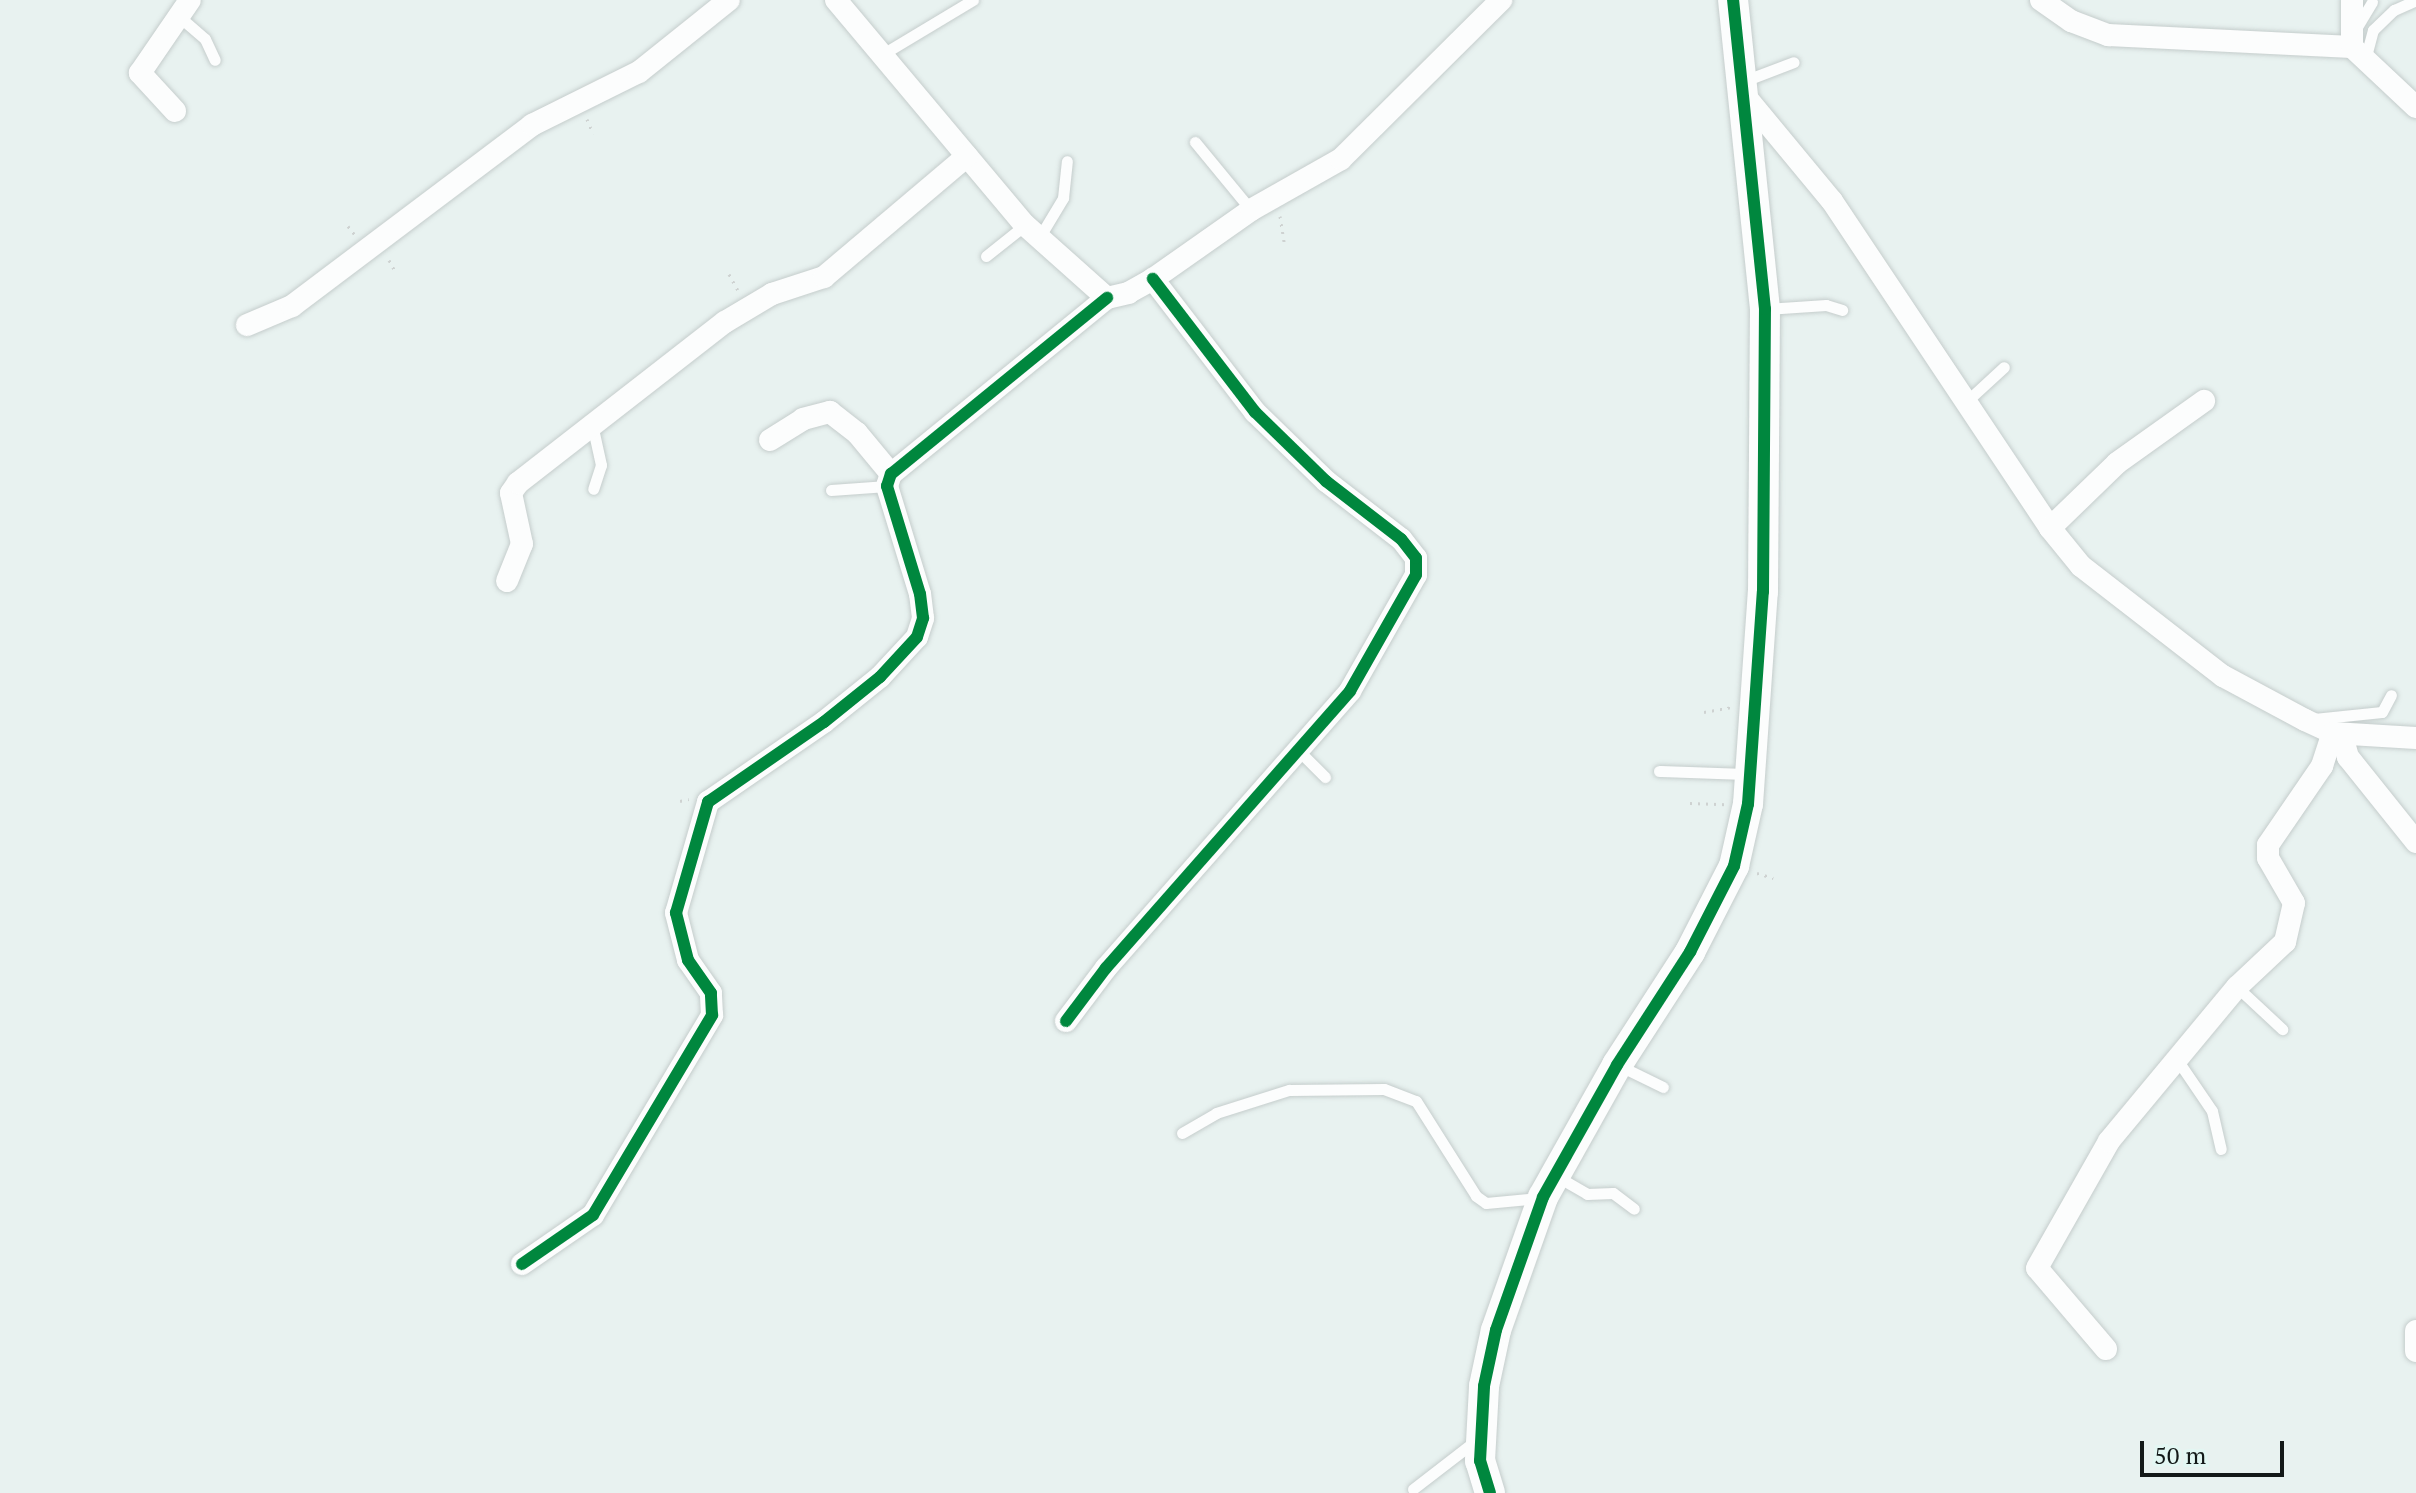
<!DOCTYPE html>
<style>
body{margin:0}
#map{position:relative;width:2416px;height:1493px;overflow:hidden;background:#e8f2f0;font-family:"PT Serif",serif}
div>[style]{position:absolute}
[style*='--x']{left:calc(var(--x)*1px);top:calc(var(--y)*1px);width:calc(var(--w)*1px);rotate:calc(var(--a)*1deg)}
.path>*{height:3px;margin-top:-1.5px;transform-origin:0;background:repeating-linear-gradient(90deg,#ced2d1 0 2px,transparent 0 8px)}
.roads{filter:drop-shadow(0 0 2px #c5cdcc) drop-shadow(0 0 2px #c5cdcc)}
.lane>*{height:11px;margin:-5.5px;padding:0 5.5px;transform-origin:5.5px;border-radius:5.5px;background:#fcfdfd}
.street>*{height:22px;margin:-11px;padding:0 11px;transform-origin:11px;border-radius:11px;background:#fcfdfd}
.secondary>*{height:30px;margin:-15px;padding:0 15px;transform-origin:15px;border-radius:15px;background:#fcfdfd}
.cycleway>*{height:12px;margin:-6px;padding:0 6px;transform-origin:6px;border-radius:6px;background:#00873e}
span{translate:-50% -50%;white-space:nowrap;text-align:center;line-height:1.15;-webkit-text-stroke:8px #e3f7f3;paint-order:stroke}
.scale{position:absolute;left:2140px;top:1441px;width:144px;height:36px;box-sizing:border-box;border:4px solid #131918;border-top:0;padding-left:10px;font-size:24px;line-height:28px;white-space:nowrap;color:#131918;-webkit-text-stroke:6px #e3f7f3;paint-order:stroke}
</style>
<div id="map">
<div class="path">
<div style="--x:587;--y:119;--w:16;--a:68"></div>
<div style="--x:1280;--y:216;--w:30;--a:81"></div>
<div style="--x:348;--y:226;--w:11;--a:52"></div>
<div style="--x:389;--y:260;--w:13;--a:61"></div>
<div style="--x:729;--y:274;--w:18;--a:61"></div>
<div style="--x:1704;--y:712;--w:28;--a:-10"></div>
<div style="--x:680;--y:801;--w:9;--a:-13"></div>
<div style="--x:1690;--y:803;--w:35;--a:2"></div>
<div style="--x:1757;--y:873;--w:17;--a:17"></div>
</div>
<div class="roads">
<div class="lane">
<div style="--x:182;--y:19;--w:30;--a:41"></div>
<div style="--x:205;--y:39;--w:23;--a:65"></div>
<div style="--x:2354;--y:32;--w:35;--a:-59"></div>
<div style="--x:883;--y:54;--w:105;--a:-31"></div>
<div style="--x:2366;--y:56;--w:27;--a:-75"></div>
<div style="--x:2373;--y:30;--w:29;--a:-44"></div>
<div style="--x:2394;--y:10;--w:24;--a:-24"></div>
<div style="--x:1744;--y:81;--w:53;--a:-20.8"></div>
<div style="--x:1195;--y:142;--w:88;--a:50.5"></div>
<div style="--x:1039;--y:238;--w:47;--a:-59"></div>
<div style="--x:1063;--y:198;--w:37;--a:-84"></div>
<div style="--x:986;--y:256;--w:50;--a:-38.5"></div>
<div style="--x:1766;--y:309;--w:60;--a:-3.8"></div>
<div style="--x:1826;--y:305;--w:17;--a:17"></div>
<div style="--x:1967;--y:401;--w:50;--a:-42.6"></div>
<div style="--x:592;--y:424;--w:42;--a:77.6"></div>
<div style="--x:601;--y:465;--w:25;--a:108"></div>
<div style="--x:831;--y:490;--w:56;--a:-4.1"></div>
<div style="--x:2314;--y:719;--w:68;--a:-5.9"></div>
<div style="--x:2382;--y:712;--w:19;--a:-62"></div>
<div style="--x:1301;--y:753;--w:34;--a:45"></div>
<div style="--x:1659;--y:771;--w:88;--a:2"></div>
<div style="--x:2237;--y:987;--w:62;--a:43"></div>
<div style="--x:2176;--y:1058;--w:64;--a:55.8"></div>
<div style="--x:2212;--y:1111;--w:39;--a:77"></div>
<div style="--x:1618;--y:1065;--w:50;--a:26.1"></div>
<div style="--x:1182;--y:1133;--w:39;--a:-30"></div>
<div style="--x:1216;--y:1113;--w:77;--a:-17.5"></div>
<div style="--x:1289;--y:1090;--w:95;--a:-0.6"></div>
<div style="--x:1384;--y:1089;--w:34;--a:21"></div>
<div style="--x:1416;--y:1101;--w:112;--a:57.7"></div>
<div style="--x:1476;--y:1196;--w:12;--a:35"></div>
<div style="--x:1486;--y:1203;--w:53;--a:-5.4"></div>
<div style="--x:1558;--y:1177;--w:34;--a:30"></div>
<div style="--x:1587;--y:1194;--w:26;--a:-2"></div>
<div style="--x:1613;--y:1193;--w:26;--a:37"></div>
<div style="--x:1413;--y:1489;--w:78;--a:-37.7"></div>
</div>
<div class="street">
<div style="--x:836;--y:0;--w:294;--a:50"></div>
<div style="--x:1025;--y:225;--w:110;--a:41.7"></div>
<div style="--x:1107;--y:298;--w:22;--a:-13"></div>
<div style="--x:1128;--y:293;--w:29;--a:-29"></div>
<div style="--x:1153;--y:279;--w:120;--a:-35.1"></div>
<div style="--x:1251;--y:210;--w:103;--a:-29.5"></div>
<div style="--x:1341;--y:159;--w:226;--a:-44.8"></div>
<div style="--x:2041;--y:0;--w:37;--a:35"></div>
<div style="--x:2071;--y:21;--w:40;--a:21"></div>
<div style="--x:2108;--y:35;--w:244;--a:2.8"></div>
<div style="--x:2352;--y:47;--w:88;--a:43.2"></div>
<div style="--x:2352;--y:0;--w:47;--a:90"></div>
<div style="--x:1745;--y:96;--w:136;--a:50.4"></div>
<div style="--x:1832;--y:201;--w:393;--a:56.3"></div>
<div style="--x:2050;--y:528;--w:49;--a:50.8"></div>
<div style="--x:2081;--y:566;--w:180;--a:37.8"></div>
<div style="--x:2223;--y:676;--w:93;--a:28.2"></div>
<div style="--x:2305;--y:720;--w:31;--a:25"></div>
<div style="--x:2333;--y:733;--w:83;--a:3.4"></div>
<div style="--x:175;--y:111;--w:52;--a:-132.6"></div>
<div style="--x:140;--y:73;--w:88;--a:-55.6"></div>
<div style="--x:247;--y:325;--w:49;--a:-22.9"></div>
<div style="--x:292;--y:306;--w:301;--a:-37"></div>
<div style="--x:532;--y:125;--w:119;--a:-26.4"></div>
<div style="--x:639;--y:72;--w:115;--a:-38.7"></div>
<div style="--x:770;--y:440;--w:39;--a:-32"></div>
<div style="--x:803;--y:419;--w:28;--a:-15"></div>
<div style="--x:830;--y:412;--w:34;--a:38"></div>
<div style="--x:857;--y:433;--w:53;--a:50.3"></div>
<div style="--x:2050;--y:528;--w:93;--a:-44.1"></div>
<div style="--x:2117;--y:463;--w:107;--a:-35.5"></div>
<div style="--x:507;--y:581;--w:40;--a:-68"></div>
<div style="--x:522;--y:544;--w:52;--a:-102.2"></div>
<div style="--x:511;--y:493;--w:12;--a:-55"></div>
<div style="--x:518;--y:483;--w:262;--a:-37.9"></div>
<div style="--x:725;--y:322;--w:55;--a:-30.8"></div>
<div style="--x:772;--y:294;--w:55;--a:-18.1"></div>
<div style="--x:824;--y:277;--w:187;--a:-40.2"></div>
<div style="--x:2342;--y:735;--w:23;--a:75"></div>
<div style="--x:2348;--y:757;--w:109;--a:51.3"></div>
<div style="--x:1066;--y:1021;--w:66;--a:-53"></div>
<div style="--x:1106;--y:968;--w:369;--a:-48.6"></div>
<div style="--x:1350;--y:691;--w:133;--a:-60.4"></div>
<div style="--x:1416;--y:575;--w:17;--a:-90"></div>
<div style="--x:1416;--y:558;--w:24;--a:-128"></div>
<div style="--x:1401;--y:539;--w:95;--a:-142.3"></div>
<div style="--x:1326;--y:481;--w:99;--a:-135.8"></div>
<div style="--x:1255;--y:412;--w:168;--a:-127.5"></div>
<div style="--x:522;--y:1264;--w:86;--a:-34.6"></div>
<div style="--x:593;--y:1215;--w:233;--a:-59.2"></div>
<div style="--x:712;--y:1015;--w:22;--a:-93"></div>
<div style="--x:711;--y:993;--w:40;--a:-124.9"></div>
<div style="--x:688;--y:960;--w:49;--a:-104.3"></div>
<div style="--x:676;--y:913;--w:116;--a:-73.9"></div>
<div style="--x:708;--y:802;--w:141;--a:-34.6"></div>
<div style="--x:824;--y:722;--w:72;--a:-38.8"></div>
<div style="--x:880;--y:677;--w:54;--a:-47.2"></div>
<div style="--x:917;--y:637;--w:20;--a:-72"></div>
<div style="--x:923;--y:618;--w:24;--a:-97"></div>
<div style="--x:920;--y:594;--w:113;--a:-107"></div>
<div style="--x:887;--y:486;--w:13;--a:-72"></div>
<div style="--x:891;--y:474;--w:279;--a:-39.2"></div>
<div style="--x:2416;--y:1331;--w:20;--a:90"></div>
<div style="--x:2106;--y:1349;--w:106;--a:-130.4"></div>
<div style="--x:2037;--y:1268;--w:146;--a:-60.4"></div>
<div style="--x:2109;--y:1141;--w:200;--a:-50.3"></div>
<div style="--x:2237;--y:987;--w:66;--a:-43.2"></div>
<div style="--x:2285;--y:942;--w:40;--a:-77"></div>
<div style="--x:2294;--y:903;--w:52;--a:-120"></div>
<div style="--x:2268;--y:858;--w:13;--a:-90"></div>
<div style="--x:2268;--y:845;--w:96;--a:-55.6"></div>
<div style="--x:2322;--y:766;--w:35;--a:-72"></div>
</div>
<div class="secondary">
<div style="--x:1490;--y:1493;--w:34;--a:-107"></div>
<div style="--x:1480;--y:1461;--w:75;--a:-86.9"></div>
<div style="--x:1484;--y:1386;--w:57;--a:-77.9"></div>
<div style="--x:1496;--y:1330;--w:141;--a:-70.5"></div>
<div style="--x:1543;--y:1197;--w:151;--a:-60.7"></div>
<div style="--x:1617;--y:1065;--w:135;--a:-57.1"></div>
<div style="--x:1690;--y:952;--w:97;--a:-62.9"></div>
<div style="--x:1734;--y:866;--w:64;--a:-77.3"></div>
<div style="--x:1748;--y:804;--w:213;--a:-86"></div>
<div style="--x:1763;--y:592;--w:283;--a:-89.6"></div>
<div style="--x:1765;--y:309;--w:311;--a:-95.9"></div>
</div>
</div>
<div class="cycleway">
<div style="--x:1066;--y:1021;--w:66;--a:-53"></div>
<div style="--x:1106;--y:968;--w:369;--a:-48.6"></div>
<div style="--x:1350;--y:691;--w:133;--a:-60.4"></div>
<div style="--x:1416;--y:575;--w:17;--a:-90"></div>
<div style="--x:1416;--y:558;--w:24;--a:-128"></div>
<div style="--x:1401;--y:539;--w:95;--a:-142.3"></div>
<div style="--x:1326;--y:481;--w:99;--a:-135.8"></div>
<div style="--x:1255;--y:412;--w:168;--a:-127.5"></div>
<div style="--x:522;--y:1264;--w:86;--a:-34.6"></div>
<div style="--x:593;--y:1215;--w:233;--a:-59.2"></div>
<div style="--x:712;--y:1015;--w:22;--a:-93"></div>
<div style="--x:711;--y:993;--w:40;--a:-124.9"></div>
<div style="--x:688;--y:960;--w:49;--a:-104.3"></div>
<div style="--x:676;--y:913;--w:116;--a:-73.9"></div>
<div style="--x:708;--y:802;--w:141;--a:-34.6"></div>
<div style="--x:824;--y:722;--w:72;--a:-38.8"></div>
<div style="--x:880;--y:677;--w:54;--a:-47.2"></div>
<div style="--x:917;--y:637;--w:20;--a:-72"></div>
<div style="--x:923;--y:618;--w:24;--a:-97"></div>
<div style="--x:920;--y:594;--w:113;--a:-107"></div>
<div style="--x:887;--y:486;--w:13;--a:-72"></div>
<div style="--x:891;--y:474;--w:279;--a:-39.2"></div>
<div style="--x:1490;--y:1493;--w:34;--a:-107"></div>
<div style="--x:1480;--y:1461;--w:75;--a:-86.9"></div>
<div style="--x:1484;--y:1386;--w:57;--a:-77.9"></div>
<div style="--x:1496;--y:1330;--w:141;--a:-70.5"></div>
<div style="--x:1543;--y:1197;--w:151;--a:-60.7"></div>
<div style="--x:1617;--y:1065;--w:135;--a:-57.1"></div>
<div style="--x:1690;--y:952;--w:97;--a:-62.9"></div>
<div style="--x:1734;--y:866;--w:64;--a:-77.3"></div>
<div style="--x:1748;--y:804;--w:213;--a:-86"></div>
<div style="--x:1763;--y:592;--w:283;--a:-89.6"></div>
<div style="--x:1765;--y:309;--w:311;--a:-95.9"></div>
</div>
<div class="scale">50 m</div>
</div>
